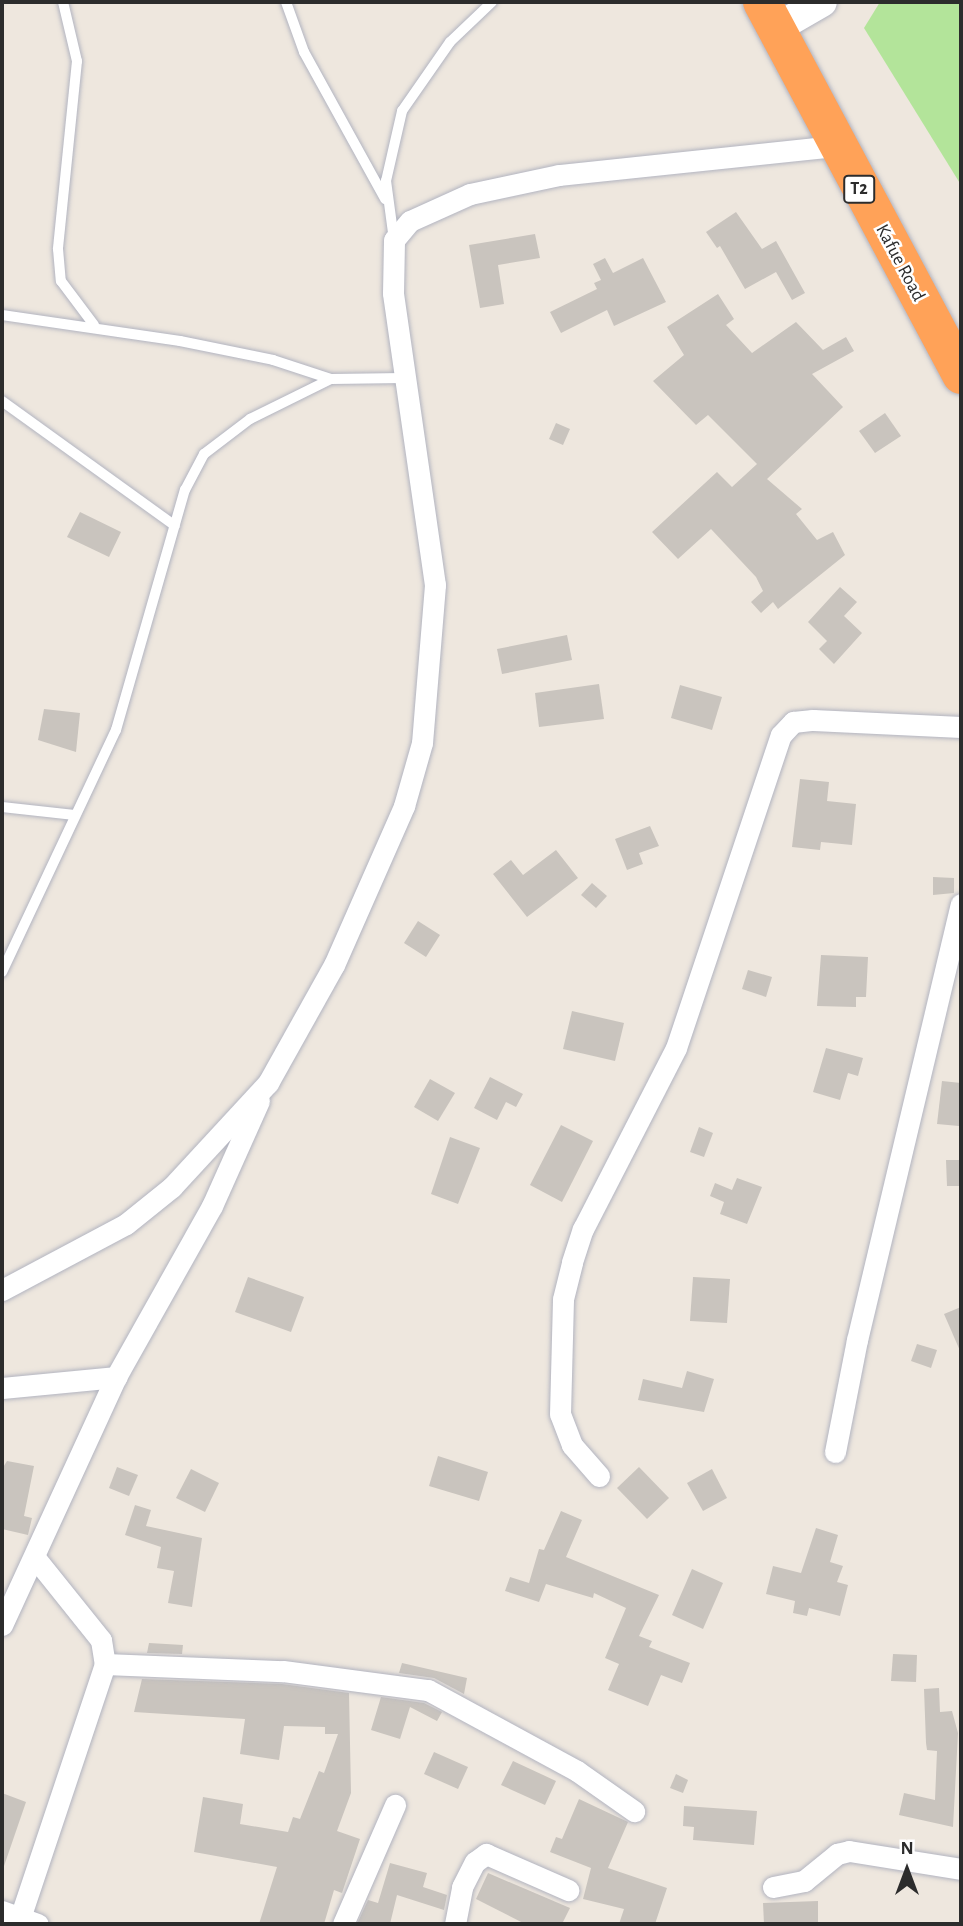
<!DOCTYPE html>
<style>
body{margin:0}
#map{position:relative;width:963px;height:1926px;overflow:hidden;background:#eee7de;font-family:"Alegreya Sans",sans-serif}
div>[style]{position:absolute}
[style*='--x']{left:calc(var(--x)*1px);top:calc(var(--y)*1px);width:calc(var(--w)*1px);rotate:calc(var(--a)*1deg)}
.green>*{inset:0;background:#b3e49a}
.building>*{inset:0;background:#c9c4be}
.roads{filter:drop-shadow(0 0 2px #b2b4c0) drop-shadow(0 0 2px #b2b4c0)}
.lane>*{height:10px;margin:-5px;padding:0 5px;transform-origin:5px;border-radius:5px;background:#fff}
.street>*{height:21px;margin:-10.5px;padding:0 10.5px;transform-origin:10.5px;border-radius:10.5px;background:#fff}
.secondary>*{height:30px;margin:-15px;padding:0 15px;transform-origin:15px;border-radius:15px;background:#fff}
.highway>*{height:38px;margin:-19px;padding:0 19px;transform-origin:19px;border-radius:19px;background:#ffa258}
span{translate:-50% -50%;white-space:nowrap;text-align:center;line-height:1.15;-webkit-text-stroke:5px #fff;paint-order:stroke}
.shield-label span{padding:2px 5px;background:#fff;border:2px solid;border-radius:5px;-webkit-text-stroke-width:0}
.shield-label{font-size:18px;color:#2c2c2c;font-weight:700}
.street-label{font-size:19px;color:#2c2c2c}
.frame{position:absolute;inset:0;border:4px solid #2c2c2c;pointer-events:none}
.north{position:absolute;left:872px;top:1835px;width:70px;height:70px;-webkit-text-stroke:5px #fff;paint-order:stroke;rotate:0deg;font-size:19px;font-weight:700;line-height:28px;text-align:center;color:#2c2c2c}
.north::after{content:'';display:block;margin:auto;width:24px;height:32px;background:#2c2c2c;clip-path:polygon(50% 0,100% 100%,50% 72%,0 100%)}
</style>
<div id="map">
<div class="green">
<div style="clip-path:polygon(880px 2px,961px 2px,961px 185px,864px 28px)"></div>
</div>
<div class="building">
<div style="clip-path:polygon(736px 212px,762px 249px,776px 241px,805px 293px,792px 300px,776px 272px,745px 289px,720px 246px,717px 248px,706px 232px)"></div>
<div style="clip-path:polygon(535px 234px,540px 258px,498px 265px,504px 304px,480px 308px,469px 245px)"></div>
<div style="clip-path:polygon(605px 258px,613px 273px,643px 258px,666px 302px,614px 326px,607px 310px,561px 333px,550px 312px,597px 289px,594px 283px,601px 280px,593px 264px)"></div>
<div style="clip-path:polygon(718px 294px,734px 319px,726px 325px,752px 353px,796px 322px,823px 350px,846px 337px,854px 351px,812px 374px,843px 407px,767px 479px,802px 509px,796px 514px,817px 540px,833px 532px,845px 555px,778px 609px,773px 602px,761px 613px,751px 602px,763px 591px,756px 577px,711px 529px,678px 559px,652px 532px,717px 472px,732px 487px,757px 464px,708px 415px,696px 425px,653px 381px,684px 355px,667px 327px)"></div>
<div style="clip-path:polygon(885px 413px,901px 436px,875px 453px,859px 431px)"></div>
<div style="clip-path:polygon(556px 423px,570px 429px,563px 445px,549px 439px)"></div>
<div style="clip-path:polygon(80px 512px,121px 532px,109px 557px,67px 537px)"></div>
<div style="clip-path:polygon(840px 587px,857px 602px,844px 616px,862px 633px,834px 664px,819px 649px,827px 641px,808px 622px)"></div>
<div style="clip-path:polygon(567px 635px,572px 660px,502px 674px,497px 649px)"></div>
<div style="clip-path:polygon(599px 684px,604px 719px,539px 727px,535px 693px)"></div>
<div style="clip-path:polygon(680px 685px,722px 697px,712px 730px,671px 718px)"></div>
<div style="clip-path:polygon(44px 709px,80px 713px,76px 752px,38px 740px)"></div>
<div style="clip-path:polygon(800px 779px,829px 782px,827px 801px,856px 804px,852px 845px,821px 842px,820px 850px,792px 847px)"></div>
<div style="clip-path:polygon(650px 826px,659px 846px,639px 853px,643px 864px,627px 870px,615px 839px)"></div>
<div style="clip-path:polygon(556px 850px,578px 878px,527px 917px,493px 874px,511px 860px,523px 875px)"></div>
<div style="clip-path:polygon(933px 877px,954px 878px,954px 893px,933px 895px)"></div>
<div style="clip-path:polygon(592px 883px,607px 896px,596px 908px,581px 895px)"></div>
<div style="clip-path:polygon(418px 921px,440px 935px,426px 957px,404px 943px)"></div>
<div style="clip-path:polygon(821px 955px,868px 957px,866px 997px,856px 997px,856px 1007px,817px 1006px)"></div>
<div style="clip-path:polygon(748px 970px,772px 977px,766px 997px,742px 989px)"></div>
<div style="clip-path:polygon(572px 1011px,624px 1023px,615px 1061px,563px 1049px)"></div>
<div style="clip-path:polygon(826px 1048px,863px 1058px,858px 1076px,848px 1073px,840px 1100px,813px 1092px)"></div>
<div style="clip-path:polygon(490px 1077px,523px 1094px,516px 1107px,506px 1102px,497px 1120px,474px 1108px)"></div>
<div style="clip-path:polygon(430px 1079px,455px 1093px,438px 1121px,414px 1107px)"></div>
<div style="clip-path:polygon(942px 1081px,961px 1083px,959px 1126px,937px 1124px)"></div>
<div style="clip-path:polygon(561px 1125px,593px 1141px,562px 1202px,530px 1185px)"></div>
<div style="clip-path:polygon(699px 1127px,713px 1133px,704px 1157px,690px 1152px)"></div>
<div style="clip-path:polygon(450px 1137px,480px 1148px,458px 1204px,431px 1194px)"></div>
<div style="clip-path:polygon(946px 1160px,961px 1160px,961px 1186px,947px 1186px)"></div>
<div style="clip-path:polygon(737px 1178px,762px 1187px,747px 1224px,720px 1214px,724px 1202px,710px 1196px,715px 1183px,732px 1190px)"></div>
<div style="clip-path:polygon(248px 1277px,304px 1297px,291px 1332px,235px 1312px)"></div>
<div style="clip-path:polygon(693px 1277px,730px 1279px,727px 1323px,690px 1321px)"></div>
<div style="clip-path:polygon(961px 1307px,961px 1353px,944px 1314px)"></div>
<div style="clip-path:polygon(917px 1344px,937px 1350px,931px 1368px,911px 1361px)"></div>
<div style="clip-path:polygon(687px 1371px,714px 1379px,704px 1412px,638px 1400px,643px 1379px,682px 1388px)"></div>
<div style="clip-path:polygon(438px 1456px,488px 1472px,479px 1501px,429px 1486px)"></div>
<div style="clip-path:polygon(7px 1461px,34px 1466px,24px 1516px,32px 1518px,28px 1535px,2px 1529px,2px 1469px)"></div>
<div style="clip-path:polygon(117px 1467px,138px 1475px,129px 1496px,109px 1488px)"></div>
<div style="clip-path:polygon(639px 1467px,669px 1498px,647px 1519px,617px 1488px)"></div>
<div style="clip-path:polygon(191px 1469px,219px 1483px,205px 1512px,176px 1498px)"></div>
<div style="clip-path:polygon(712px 1469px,727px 1498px,703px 1511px,687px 1483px)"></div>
<div style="clip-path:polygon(135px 1505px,151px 1510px,146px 1526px,202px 1538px,192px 1607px,168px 1603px,174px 1571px,157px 1568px,161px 1547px,125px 1535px)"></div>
<div style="clip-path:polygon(561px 1511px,582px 1520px,566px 1557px,659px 1595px,639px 1636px,652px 1641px,649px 1647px,690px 1663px,682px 1683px,661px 1675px,648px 1706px,608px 1690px,619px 1664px,605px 1658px,626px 1608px,594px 1593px,593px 1598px,546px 1584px,539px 1602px,505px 1591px,510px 1577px,529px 1583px,539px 1549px,544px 1550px)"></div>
<div style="clip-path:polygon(816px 1528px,838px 1535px,830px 1562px,843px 1566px,837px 1582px,848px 1585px,840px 1616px,809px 1608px,807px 1616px,793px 1613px,795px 1601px,766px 1594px,773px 1566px,801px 1573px)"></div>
<div style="clip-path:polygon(692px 1569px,723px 1583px,703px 1629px,672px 1615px)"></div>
<div style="clip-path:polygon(149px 1643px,183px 1645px,182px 1654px,147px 1653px)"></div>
<div style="clip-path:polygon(893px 1654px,917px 1655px,916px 1682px,891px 1681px)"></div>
<div style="clip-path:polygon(402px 1663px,467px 1678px,464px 1694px,434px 1678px,399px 1673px)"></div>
<div style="clip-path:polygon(142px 1679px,282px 1684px,349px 1693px,351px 1793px,337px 1831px,360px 1839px,342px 1893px,334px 1890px,324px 1924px,259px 1924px,277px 1867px,194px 1852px,203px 1797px,243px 1804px,240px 1824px,288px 1832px,293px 1817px,300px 1819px,319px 1771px,324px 1773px,338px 1734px,325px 1734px,325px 1727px,284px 1726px,279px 1760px,240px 1754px,245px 1719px,134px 1712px)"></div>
<div style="clip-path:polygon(939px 1688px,940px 1712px,952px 1711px,958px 1733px,953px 1827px,899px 1815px,904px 1793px,935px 1800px,937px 1751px,927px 1750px,926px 1743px,924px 1689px)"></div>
<div style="clip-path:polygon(381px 1697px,424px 1703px,442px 1712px,437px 1721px,410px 1707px,400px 1739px,371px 1730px)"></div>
<div style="clip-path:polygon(434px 1752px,468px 1767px,458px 1789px,424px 1774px)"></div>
<div style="clip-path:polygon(513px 1761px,556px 1781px,545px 1805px,501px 1785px)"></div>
<div style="clip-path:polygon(676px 1774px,688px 1780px,683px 1793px,670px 1788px)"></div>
<div style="clip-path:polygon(2px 1793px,26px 1802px,4px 1866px,2px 1866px)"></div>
<div style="clip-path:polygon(579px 1799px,628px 1822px,608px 1868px,667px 1888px,655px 1924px,619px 1924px,624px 1909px,583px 1899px,591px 1868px,550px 1852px,556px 1837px,562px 1839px)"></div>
<div style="clip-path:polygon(684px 1806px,757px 1811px,754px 1845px,693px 1840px,694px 1827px,683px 1826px)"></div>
<div style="clip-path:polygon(390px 1863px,427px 1873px,423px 1887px,447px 1895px,444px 1910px,397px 1895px,390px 1924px,357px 1924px,368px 1900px,378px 1903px)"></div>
<div style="clip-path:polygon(488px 1873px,570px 1908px,562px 1924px,525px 1924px,476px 1899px)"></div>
<div style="clip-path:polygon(818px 1901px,818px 1924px,764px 1924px,763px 1903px)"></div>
</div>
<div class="roads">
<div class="lane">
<div style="--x:63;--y:2;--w:61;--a:76.7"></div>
<div style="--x:77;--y:61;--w:189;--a:95.8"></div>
<div style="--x:58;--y:249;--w:32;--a:85"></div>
<div style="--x:61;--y:281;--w:55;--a:53.1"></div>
<div style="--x:286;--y:2;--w:53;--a:70.2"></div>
<div style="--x:304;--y:52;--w:168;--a:61.1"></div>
<div style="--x:394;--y:240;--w:60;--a:-97.7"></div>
<div style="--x:386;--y:181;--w:72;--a:-77.1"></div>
<div style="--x:402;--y:111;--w:84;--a:-55.2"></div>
<div style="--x:450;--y:42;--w:58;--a:-43.6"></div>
<div style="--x:2;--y:315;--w:180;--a:8.3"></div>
<div style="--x:180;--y:341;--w:95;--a:11.5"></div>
<div style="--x:273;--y:360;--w:61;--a:18.1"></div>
<div style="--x:331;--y:379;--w:73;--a:-0.8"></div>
<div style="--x:2;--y:401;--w:213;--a:35.8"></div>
<div style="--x:2;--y:807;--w:73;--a:6.3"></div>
<div style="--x:2;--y:972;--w:268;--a:-64.8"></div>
<div style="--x:116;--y:730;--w:250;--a:-74"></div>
<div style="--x:185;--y:490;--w:41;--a:-62.2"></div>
<div style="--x:204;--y:454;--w:58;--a:-37.3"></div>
<div style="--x:250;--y:419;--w:90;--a:-26.3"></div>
</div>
<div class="street">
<div style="--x:2;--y:1290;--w:140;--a:-28"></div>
<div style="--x:126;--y:1224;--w:59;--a:-38.8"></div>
<div style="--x:172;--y:1187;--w:142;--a:-47.3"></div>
<div style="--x:268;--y:1083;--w:135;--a:-60.8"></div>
<div style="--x:334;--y:965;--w:174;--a:-66.2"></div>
<div style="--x:404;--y:806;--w:66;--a:-74.1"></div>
<div style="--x:422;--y:743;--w:159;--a:-85.3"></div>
<div style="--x:435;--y:585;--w:295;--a:-98.2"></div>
<div style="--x:393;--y:293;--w:53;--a:-88.9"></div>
<div style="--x:394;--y:240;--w:25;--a:-50"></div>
<div style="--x:410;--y:221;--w:66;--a:-24.2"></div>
<div style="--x:470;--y:194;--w:91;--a:-12.1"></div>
<div style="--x:559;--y:175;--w:279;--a:-6"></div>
<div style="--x:2;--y:1388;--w:115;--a:-5.5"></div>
<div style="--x:835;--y:1452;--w:114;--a:-78.9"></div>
<div style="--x:857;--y:1340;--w:448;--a:-76.6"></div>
<div style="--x:599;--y:1476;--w:41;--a:-131.1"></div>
<div style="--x:572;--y:1445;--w:33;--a:-111"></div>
<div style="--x:560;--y:1414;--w:115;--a:-88.5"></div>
<div style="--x:563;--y:1299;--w:38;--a:-76"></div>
<div style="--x:572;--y:1262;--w:35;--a:-72"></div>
<div style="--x:583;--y:1229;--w:203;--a:-62.8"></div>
<div style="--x:676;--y:1048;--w:330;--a:-71.5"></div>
<div style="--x:781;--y:735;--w:18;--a:-47"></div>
<div style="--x:793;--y:722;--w:20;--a:-6"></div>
<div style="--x:813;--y:720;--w:148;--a:2.7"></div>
<div style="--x:36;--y:1559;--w:104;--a:51.3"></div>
<div style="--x:101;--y:1640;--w:24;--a:81"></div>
<div style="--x:105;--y:1664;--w:178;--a:2.3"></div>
<div style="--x:283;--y:1671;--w:146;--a:7.5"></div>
<div style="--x:428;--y:1690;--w:170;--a:28.5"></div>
<div style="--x:577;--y:1771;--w:70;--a:35.1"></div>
<div style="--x:2;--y:1625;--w:273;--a:-65.3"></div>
<div style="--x:116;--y:1377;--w:196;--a:-60.7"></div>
<div style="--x:212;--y:1206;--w:115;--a:-65.9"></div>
<div style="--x:773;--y:1887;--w:32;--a:-11"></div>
<div style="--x:804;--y:1881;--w:43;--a:-39.3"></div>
<div style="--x:837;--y:1854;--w:12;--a:-14"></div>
<div style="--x:849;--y:1851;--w:113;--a:9.1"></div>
<div style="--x:2;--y:1911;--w:38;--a:20"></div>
<div style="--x:18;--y:1924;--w:274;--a:-71.5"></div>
<div style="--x:343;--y:1924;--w:130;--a:-66.4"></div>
<div style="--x:455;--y:1924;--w:38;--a:-79"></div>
<div style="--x:462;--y:1887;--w:28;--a:-63"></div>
<div style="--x:475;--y:1862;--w:14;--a:-36"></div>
<div style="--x:486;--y:1854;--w:90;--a:23.7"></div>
</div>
<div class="secondary">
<div style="--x:775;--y:29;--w:54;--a:-29.9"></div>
</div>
<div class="highway">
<div style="--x:762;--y:2;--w:423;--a:61.9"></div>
</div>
</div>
<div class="shield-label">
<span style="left:859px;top:189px">T2</span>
</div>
<div class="street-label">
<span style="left:900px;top:263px;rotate:62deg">Kafue Road</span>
</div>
<div class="frame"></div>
<div class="north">N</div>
</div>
